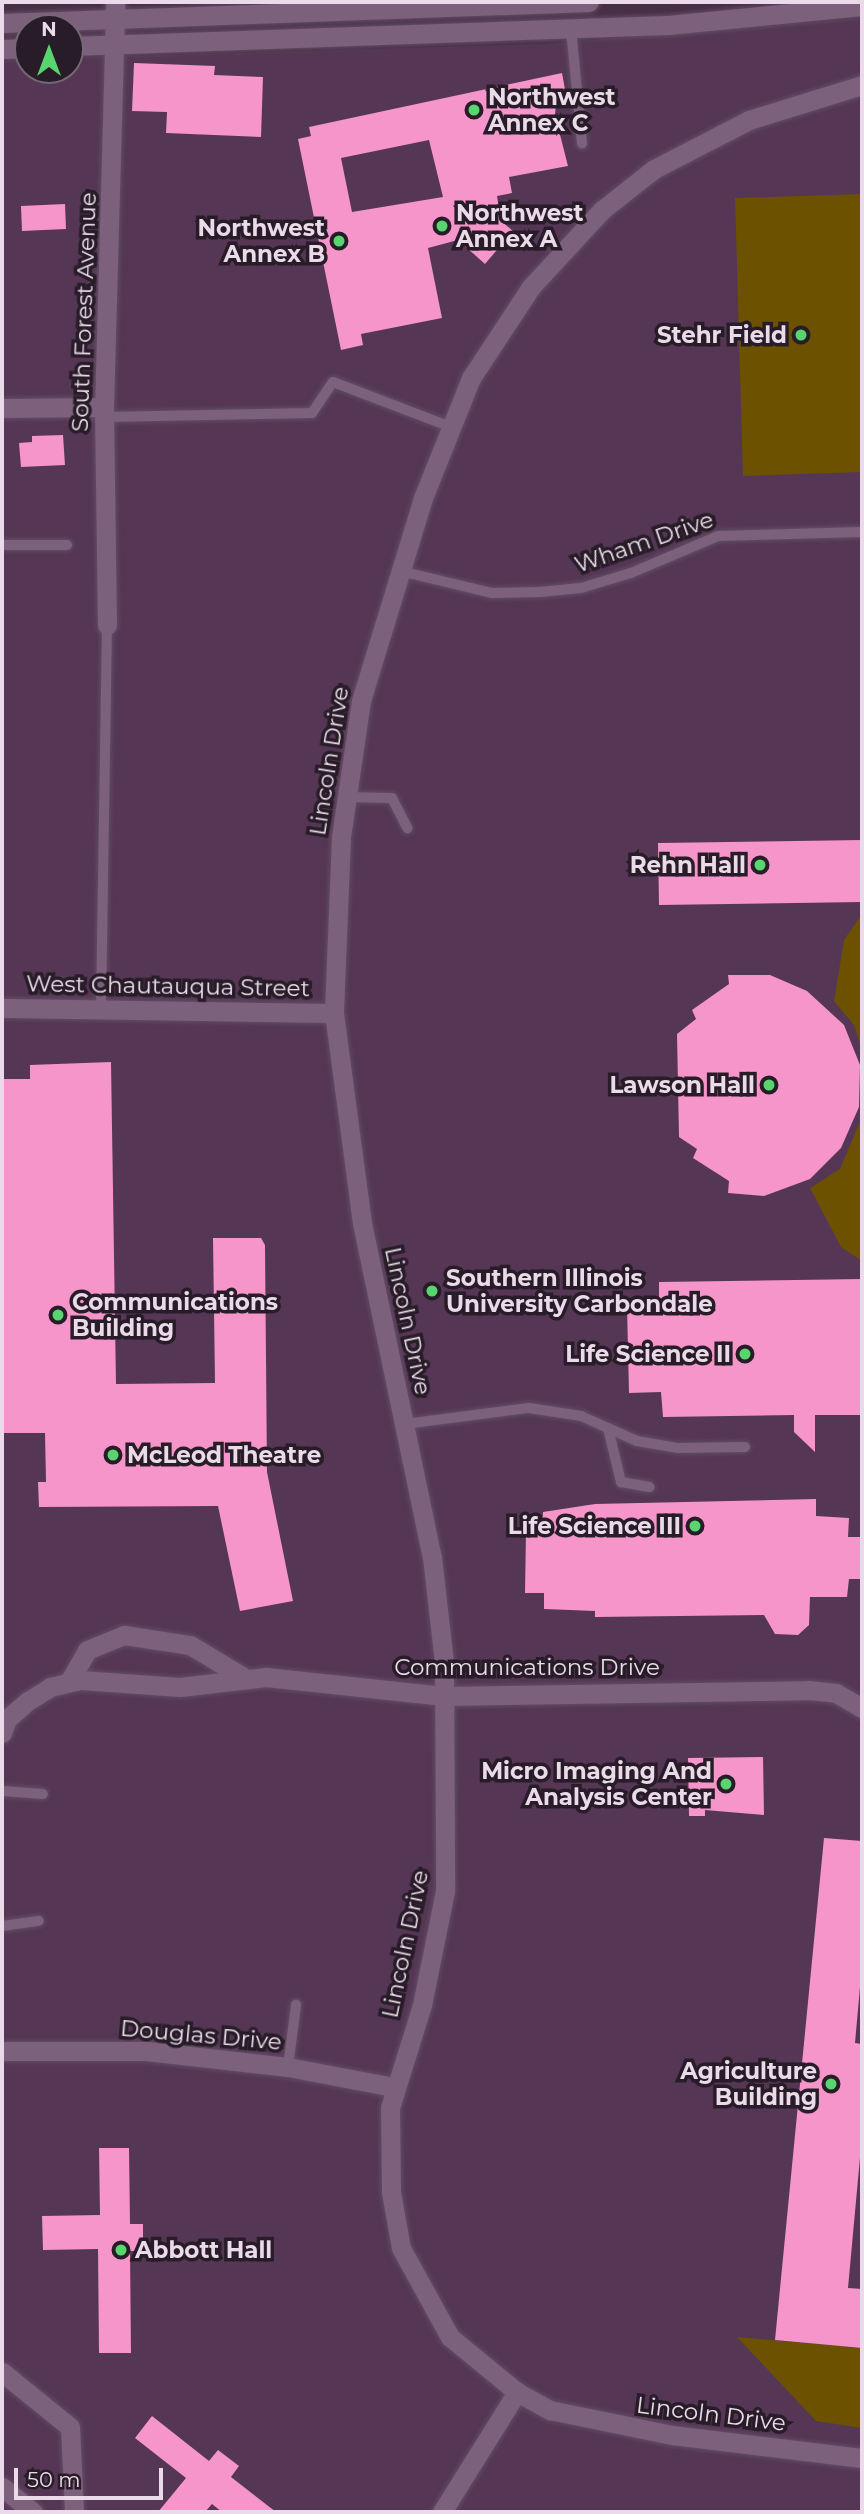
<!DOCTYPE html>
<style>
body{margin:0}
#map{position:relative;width:864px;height:2514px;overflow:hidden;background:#482f48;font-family:Montserrat,sans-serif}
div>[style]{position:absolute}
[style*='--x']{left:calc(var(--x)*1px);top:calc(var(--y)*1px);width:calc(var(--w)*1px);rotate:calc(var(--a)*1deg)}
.built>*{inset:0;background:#553755}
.green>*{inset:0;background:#6b5100}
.building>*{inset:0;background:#f595c9}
.roads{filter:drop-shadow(0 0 2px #634d63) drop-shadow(0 0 2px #634d63)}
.service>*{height:10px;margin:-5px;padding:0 5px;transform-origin:5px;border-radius:5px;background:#7c607c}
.minor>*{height:19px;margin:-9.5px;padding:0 9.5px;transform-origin:9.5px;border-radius:9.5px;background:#7c607c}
.tertiary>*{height:19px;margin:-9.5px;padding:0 9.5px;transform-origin:9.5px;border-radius:9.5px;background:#7c607c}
.secondary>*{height:19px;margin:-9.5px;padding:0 9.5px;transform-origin:9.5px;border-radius:9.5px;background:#7c607c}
.dots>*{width:19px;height:19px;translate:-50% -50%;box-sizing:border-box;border:4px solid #271c27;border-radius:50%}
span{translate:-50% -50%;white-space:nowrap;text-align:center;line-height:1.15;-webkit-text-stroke:7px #271c27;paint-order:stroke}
.poi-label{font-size:23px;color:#ebdbea;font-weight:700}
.left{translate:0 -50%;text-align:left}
.right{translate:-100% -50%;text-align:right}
.street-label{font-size:23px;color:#ebdbea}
.frame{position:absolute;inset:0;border:4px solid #ebdbea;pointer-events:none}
.north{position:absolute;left:14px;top:14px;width:70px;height:70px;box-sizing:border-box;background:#271c27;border:2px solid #756875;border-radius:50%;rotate:0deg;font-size:19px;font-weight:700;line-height:28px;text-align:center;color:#ebdbea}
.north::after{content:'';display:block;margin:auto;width:24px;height:32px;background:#59d56f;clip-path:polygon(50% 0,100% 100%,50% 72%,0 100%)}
.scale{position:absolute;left:14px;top:2468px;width:149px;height:32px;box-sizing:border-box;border:4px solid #ebdbea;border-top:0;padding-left:9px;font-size:21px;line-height:24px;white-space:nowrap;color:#ebdbea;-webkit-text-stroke:5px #271c27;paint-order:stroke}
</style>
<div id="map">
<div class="built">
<div style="clip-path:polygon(862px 18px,862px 2512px,2px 2512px,2px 61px,28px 60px,28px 70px,70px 70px,70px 58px,544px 44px)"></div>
</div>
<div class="green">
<div style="clip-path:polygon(862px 194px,862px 472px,743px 476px,735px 198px)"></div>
<div style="clip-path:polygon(862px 914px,862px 1050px,854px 1025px,834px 1001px,844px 940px)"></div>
<div style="clip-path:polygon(862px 1117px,862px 1261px,841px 1247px,810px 1188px,840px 1169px)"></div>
<div style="clip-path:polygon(737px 2337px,862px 2348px,862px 2428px,816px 2421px)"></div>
</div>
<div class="building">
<div style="clip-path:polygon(134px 63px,215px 66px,214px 75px,263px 77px,261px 137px,166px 133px,167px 112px,132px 111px)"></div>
<div style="clip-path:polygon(evenodd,562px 73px,567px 100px,556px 102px,555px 115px,568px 166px,509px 177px,512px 193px,497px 196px,501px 221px,513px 231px,485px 264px,458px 240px,428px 248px,442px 318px,361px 334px,363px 345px,341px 350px,298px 139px,311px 136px,309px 127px,562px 73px,429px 140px,443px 197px,352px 212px,341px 158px,429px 140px)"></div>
<div style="clip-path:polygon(65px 204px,66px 229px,22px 231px,21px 206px)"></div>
<div style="clip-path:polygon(63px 435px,65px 465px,21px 467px,19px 443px,32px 442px,32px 436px)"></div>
<div style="clip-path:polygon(862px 840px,862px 902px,659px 905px,658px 843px)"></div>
<div style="clip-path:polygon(728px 975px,770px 975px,807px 991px,844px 1025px,860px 1065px,859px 1107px,841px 1148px,810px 1179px,764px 1196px,728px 1193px,729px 1181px,693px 1158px,697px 1149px,679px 1137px,677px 1034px,696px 1019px,692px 1010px,729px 984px)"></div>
<div style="clip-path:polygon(111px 1062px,116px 1384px,215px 1383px,213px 1238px,261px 1238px,265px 1245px,267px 1472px,293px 1601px,240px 1611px,218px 1506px,39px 1507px,38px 1482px,46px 1482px,45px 1433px,2px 1433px,2px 1079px,30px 1079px,30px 1065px)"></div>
<div style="clip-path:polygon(862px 1279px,862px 1415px,815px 1415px,815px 1452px,794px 1432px,794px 1415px,663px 1417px,661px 1392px,629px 1393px,627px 1306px,659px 1304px,659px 1282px)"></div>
<div style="clip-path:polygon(816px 1499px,816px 1516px,849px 1518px,848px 1537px,862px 1537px,862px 1579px,849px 1579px,847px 1597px,810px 1597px,809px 1625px,798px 1635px,775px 1634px,764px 1615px,595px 1617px,595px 1611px,544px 1609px,544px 1593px,525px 1593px,526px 1531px,542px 1530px,543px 1512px,595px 1504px)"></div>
<div style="clip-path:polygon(763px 1757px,764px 1815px,705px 1810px,705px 1816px,689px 1816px,688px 1758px)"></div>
<div style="clip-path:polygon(824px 1838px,862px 1841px,862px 1965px,855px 2043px,862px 2044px,862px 2136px,848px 2288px,862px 2289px,862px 2348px,775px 2340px)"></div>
<div style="clip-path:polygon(99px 2148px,129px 2148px,130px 2224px,143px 2224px,143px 2251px,130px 2251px,131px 2353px,99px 2353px,98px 2249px,43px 2250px,42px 2216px,100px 2215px)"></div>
<div style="clip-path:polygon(152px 2416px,209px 2461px,218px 2450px,239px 2466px,231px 2477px,276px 2512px,222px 2512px,212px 2504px,205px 2512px,158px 2512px,186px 2478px,135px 2438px)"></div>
</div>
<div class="roads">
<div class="service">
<div style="--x:571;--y:29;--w:115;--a:84.5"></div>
<div style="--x:104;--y:417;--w:208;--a:-1.1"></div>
<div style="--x:312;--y:413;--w:37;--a:-56"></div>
<div style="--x:333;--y:382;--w:123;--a:20.9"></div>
<div style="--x:2;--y:545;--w:65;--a:0"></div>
<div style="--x:400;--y:571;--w:95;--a:13.4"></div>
<div style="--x:492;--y:593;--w:48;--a:-1.2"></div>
<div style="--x:540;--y:592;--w:41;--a:-5.6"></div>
<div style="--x:581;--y:588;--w:52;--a:-16.7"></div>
<div style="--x:631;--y:573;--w:95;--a:-23"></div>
<div style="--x:718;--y:536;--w:144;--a:-1.6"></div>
<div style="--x:344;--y:797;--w:48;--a:1.2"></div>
<div style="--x:392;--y:798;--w:34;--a:63"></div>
<div style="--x:101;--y:1007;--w:382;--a:-89.1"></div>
<div style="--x:405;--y:1424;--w:125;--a:-7.4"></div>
<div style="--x:529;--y:1408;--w:53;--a:8.7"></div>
<div style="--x:581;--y:1416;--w:61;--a:24.1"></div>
<div style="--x:637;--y:1441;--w:42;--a:9.7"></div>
<div style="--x:678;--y:1448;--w:67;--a:-0.9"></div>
<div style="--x:608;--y:1428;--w:56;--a:76.5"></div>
<div style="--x:621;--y:1482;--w:29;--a:10"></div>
<div style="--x:2;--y:1791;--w:41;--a:4.2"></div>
<div style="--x:2;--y:1926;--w:37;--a:-8"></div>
<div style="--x:288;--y:2067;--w:63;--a:-82.6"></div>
</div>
<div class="minor">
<div style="--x:2;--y:408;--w:102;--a:-0.6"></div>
<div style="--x:107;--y:625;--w:218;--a:-90.8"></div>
<div style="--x:104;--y:407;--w:405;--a:-88.4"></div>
<div style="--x:70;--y:1680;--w:34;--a:-60"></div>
<div style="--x:87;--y:1650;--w:40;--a:-22"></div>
<div style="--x:124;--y:1635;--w:67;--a:8.6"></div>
<div style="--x:190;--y:1645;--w:64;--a:31"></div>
<div style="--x:2;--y:1733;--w:15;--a:-70"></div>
<div style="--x:7;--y:1719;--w:28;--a:-41"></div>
<div style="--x:28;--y:1701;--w:26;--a:-32"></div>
<div style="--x:50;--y:1687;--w:32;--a:-13"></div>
<div style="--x:81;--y:1680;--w:99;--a:4"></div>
<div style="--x:180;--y:1687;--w:87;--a:-6.6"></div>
<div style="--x:266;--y:1677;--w:179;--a:6.1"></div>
<div style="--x:444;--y:1696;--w:364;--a:-0.9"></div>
<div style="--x:808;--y:1690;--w:28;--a:6"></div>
<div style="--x:836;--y:1693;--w:30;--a:30"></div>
<div style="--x:2;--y:2372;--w:87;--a:39"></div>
<div style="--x:70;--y:2427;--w:85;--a:87.3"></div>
<div style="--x:2;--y:2487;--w:40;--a:39"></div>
<div style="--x:442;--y:2512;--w:142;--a:-58"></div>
</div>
<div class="tertiary">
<div style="--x:862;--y:85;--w:118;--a:162.8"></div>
<div style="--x:749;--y:120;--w:107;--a:152.7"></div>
<div style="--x:654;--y:169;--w:66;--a:141.7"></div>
<div style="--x:602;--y:210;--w:105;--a:132.7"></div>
<div style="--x:531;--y:287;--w:109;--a:123.4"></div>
<div style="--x:471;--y:378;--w:129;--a:111.8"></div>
<div style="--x:423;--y:498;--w:212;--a:107"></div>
<div style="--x:361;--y:701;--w:137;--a:98.4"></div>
<div style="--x:341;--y:837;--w:176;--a:92.3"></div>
<div style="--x:334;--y:1013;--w:212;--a:82.4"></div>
<div style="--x:362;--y:1223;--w:341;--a:78.2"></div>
<div style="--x:432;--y:1557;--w:106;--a:83.5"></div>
<div style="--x:444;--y:1662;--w:229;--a:89.7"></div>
<div style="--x:445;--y:1891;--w:116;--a:101.4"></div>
<div style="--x:422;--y:2005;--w:108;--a:107.3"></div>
<div style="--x:390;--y:2108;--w:84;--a:89.3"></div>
<div style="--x:391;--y:2192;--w:57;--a:79.9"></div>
<div style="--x:401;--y:2248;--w:102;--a:61.2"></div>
<div style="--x:450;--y:2337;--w:87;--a:39.4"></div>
<div style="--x:517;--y:2392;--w:38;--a:29"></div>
<div style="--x:550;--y:2410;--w:125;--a:11.6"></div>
<div style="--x:672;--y:2435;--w:191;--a:6.9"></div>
<div style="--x:2;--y:1008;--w:332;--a:0.9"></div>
<div style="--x:2;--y:2051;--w:144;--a:0"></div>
<div style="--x:146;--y:2051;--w:143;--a:6.4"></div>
<div style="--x:288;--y:2067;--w:108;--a:10.7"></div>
</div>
<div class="secondary">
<div style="--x:2;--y:23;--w:587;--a:-2.05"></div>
<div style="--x:70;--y:46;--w:598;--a:-2.01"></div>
<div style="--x:668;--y:25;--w:195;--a:-5.6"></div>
<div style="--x:2;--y:49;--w:26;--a:-2"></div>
</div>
</div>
<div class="dots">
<div style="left:474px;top:110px;background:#59d56f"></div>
<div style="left:442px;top:226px;background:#59d56f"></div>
<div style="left:339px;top:241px;background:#59d56f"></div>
<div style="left:801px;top:335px;background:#59d56f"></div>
<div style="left:760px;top:865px;background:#59d56f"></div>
<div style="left:769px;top:1085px;background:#59d56f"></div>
<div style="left:432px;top:1291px;background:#59d56f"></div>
<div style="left:58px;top:1315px;background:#59d56f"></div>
<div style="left:745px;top:1354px;background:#59d56f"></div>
<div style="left:113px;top:1455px;background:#59d56f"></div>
<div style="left:695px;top:1526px;background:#59d56f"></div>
<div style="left:726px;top:1784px;background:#59d56f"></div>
<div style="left:831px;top:2084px;background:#59d56f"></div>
<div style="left:121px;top:2250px;background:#59d56f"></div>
</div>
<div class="poi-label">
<span class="left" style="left:488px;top:110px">Northwest<br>Annex C</span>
<span class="left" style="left:456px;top:226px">Northwest<br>Annex A</span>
<span class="right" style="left:325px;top:241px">Northwest<br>Annex B</span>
<span class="right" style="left:787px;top:335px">Stehr Field</span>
<span class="right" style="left:746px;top:865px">Rehn Hall</span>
<span class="right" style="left:755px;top:1085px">Lawson Hall</span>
<span class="left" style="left:446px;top:1291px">Southern Illinois<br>University Carbondale</span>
<span class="left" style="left:72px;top:1315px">Communications<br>Building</span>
<span class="right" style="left:731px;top:1354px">Life Science II</span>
<span class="left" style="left:127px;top:1455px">McLeod Theatre</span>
<span class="right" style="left:681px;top:1526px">Life Science III</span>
<span class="right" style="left:712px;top:1784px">Micro Imaging And<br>Analysis Center</span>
<span class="right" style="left:817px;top:2084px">Agriculture<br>Building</span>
<span class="left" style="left:135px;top:2250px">Abbott Hall</span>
</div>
<div class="street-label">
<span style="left:84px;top:312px;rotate:-88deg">South Forest Avenue</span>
<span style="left:644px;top:542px;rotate:-19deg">Wham Drive</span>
<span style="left:329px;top:761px;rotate:-81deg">Lincoln Drive</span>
<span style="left:168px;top:986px;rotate:1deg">West Chautauqua Street</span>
<span style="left:408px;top:1321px;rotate:78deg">Lincoln Drive</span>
<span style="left:527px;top:1667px">Communications Drive</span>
<span style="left:405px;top:1944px;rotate:-78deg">Lincoln Drive</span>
<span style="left:201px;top:2035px;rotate:5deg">Douglas Drive</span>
<span style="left:711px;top:2414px;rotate:7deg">Lincoln Drive</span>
</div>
<div class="frame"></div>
<div class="north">N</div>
<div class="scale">50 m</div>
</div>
